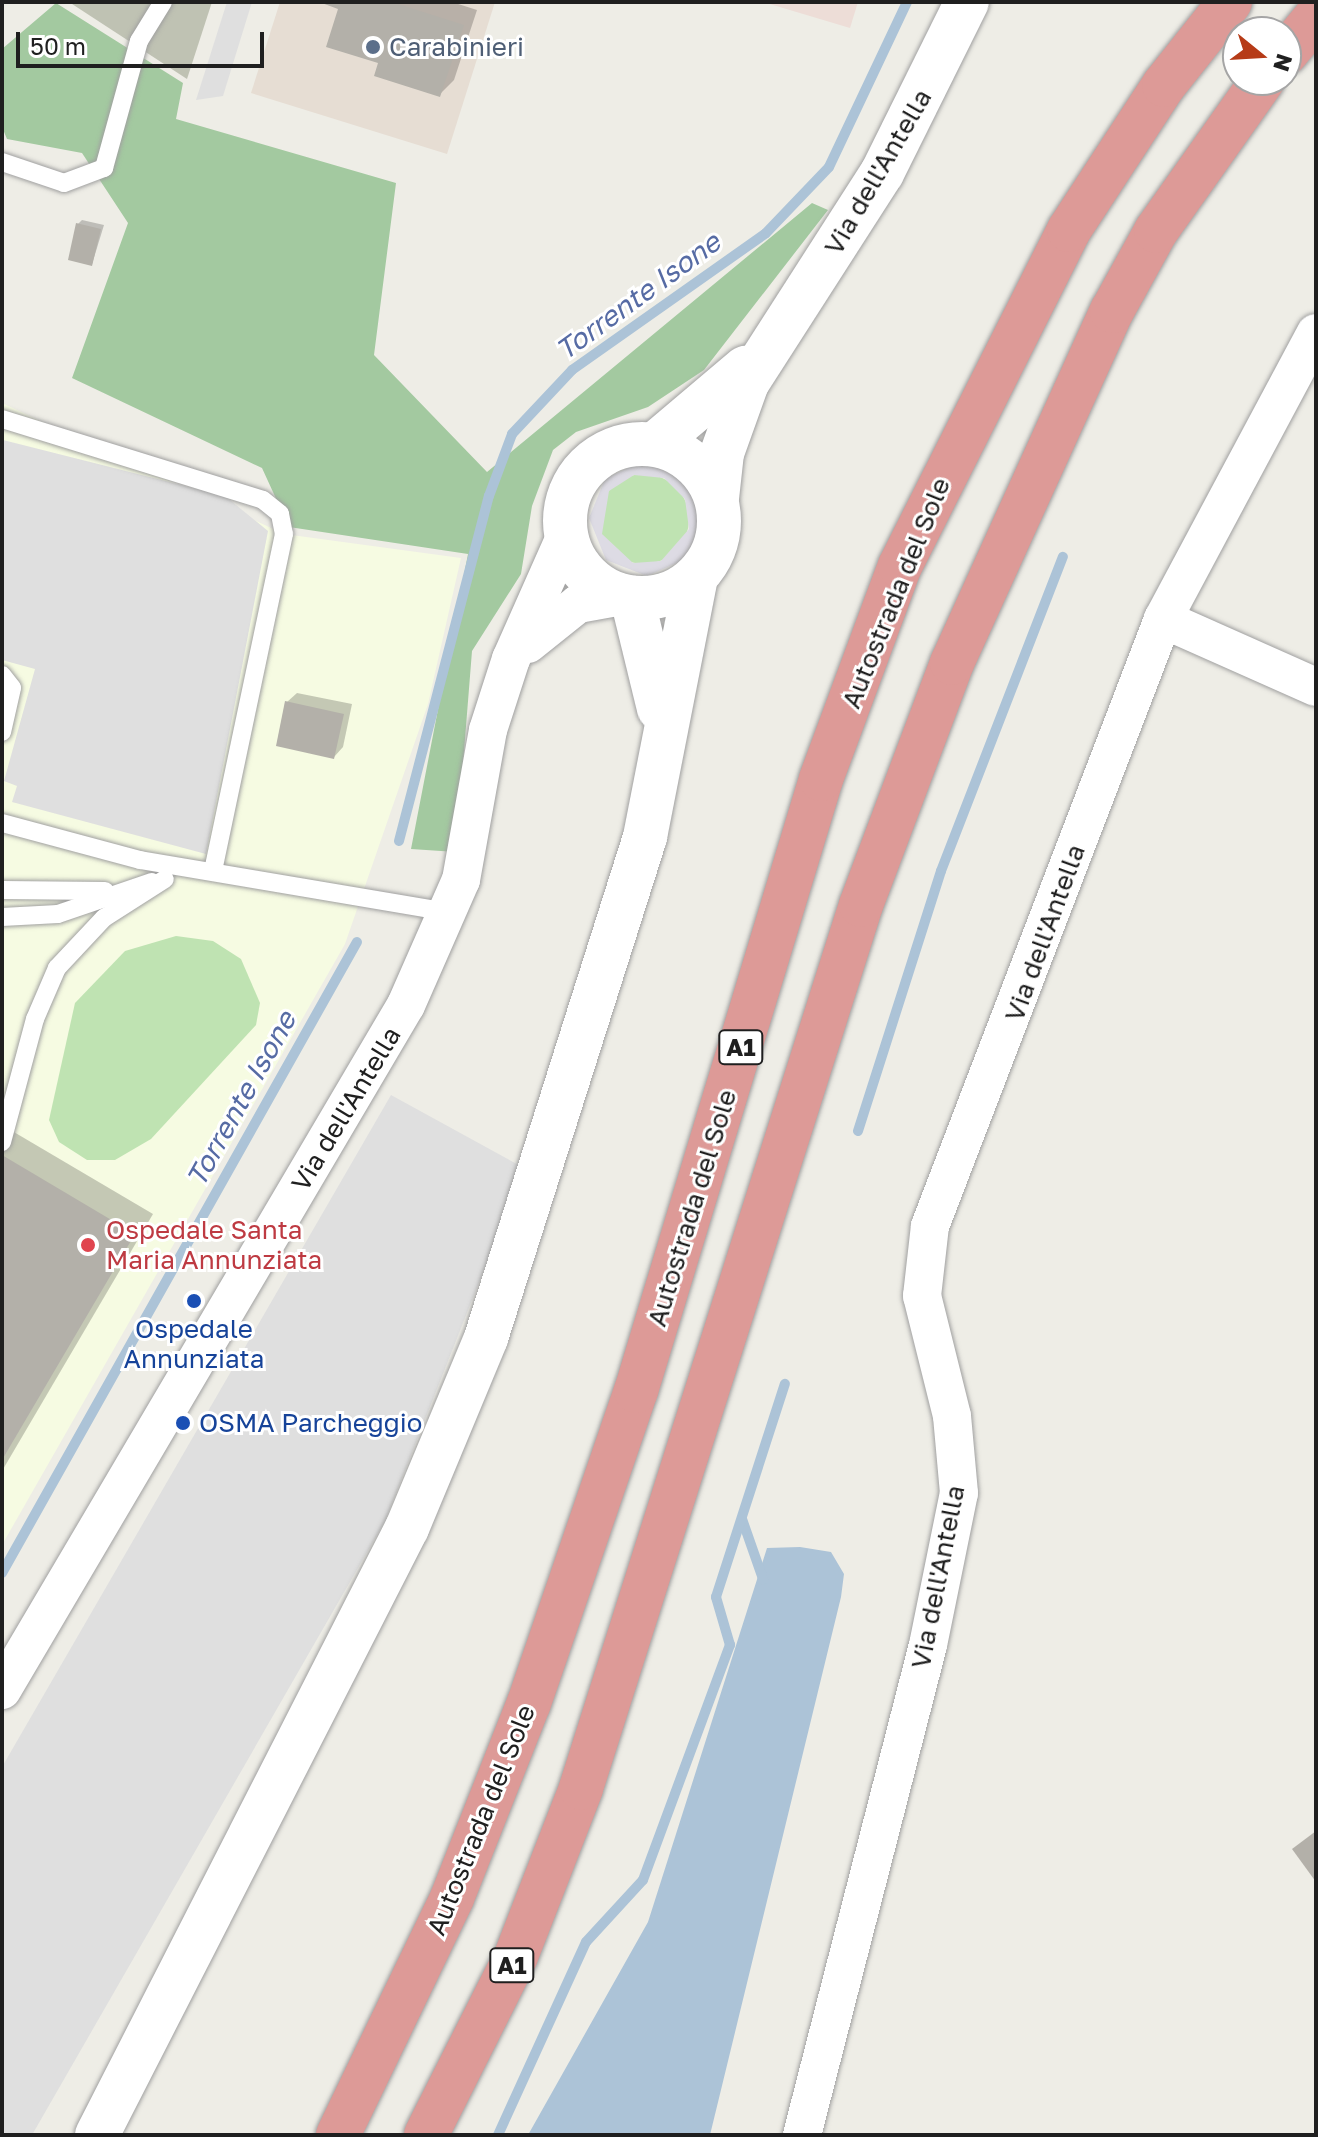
<!DOCTYPE html>
<style>
body{margin:0}
#map{position:relative;width:1318px;height:2137px;overflow:hidden;background:#eeede6;font-family:"Golos Text",sans-serif}
div>[style]{position:absolute}
[style*='--x']{left:calc(var(--x)*1px);top:calc(var(--y)*1px);width:calc(var(--w)*1px);rotate:calc(var(--a)*1deg)}
.commercial>*{inset:0;background:#edddd7}
.education>*{inset:0;background:#f6fbe2}
.military>*{inset:0;background:#e6ddd3}
.construction>*{inset:0;background:#bfc2b3}
.grass>*{inset:0;background:#bfe3b2}
.round{border-radius:50%}
.forest>*{inset:0;background:#a3c9a0}
.parking>*{inset:0;background:#dfdfdf}
.plaza>*{inset:0;background:#dddbe4}
.water>*{inset:0;background:#acc3d7}
.shadow>*{inset:0;background:#0003}
.stream>*{height:10px;margin:-5px;padding:0 5px;transform-origin:5px;border-radius:5px;background:#acc3d7}
.building>*{inset:0;background:#b3b0a9}
.roads{filter:drop-shadow(0 0 2px #a0a0a0) drop-shadow(0 0 2px #a0a0a0)}
.service>*{height:18px;margin:-9px;padding:0 9px;transform-origin:9px;border-radius:9px;background:#fff}
.minor>*{height:38px;margin:-19px;padding:0 19px;transform-origin:19px;border-radius:19px;background:#fff}
.tertiary>*{height:44px;margin:-22px;padding:0 22px;transform-origin:22px;border-radius:22px;background:#fff}
.tertiary>.ring{margin:-22px;padding:0;box-sizing:content-box;background:none;border:44px solid #fff;border-radius:50%}
.motorway>*{height:44px;margin:-22px;padding:0 22px;transform-origin:22px;border-radius:22px;background:#dd9a97}
.dots>*{width:22px;height:22px;translate:-50% -50%;box-sizing:border-box;border:4px solid #fff;border-radius:50%}
span{translate:-50% -50%;white-space:nowrap;text-align:center;line-height:1.15;-webkit-text-stroke:6px #fff;paint-order:stroke}
.shield-label span{padding:2px 6px;background:#fff;border:2px solid;border-radius:6px;-webkit-text-stroke-width:0}
.shield-label{font-size:24px;color:#1f1f1f;font-weight:700}
.service-label{font-size:26px;color:#4e5e75}
.left{translate:0 -50%;text-align:left}
.street-label{font-size:26px;color:#1f1f1f}
.health-label{font-size:26px;color:#be3a42}
.transit-label{font-size:26px;color:#164399}
.water-label{font-size:28px;color:#566ba4;font-style:italic}
.frame{position:absolute;inset:0;border:4px solid #1f1f1f;pointer-events:none}
.north{position:absolute;left:1222px;top:16px;width:80px;height:80px;box-sizing:border-box;background:#fff;border:2px solid #a5a5a5;border-radius:50%;rotate:108deg;font-size:22px;font-weight:700;line-height:32px;text-align:center;color:#1f1f1f}
.north::after{content:'';display:block;margin:auto;width:28px;height:36px;background:#b63b17;clip-path:polygon(50% 0,100% 100%,50% 72%,0 100%)}
.scale{position:absolute;left:16px;top:32px;width:248px;height:36px;box-sizing:border-box;border:4px solid #1f1f1f;border-top:0;padding-left:10px;font-size:24px;line-height:28px;white-space:nowrap;color:#1f1f1f;-webkit-text-stroke:6px #fff;paint-order:stroke}
</style>
<div id="map">
<div class="commercial">
<div style="clip-path:polygon(763px 2px,858px 2px,850px 28px)"></div>
</div>
<div class="education">
<div style="clip-path:polygon(2px 403px,284px 534px,461px 558px,428px 704px,345px 944px,2px 1545px)"></div>
</div>
<div class="military">
<div style="clip-path:polygon(280px 2px,495px 2px,447px 154px,251px 93px)"></div>
</div>
<div class="construction">
<div style="clip-path:polygon(69px 2px,212px 2px,187px 79px)"></div>
</div>
<div class="grass">
<div class="round" style="left:599px;top:474px;width:90px;height:90px"></div>
<div style="clip-path:polygon(176px 936px,213px 941px,241px 959px,260px 1003px,256px 1025px,151px 1139px,115px 1160px,87px 1160px,59px 1142px,49px 1120px,75px 1003px,125px 951px)"></div>
</div>
<div class="forest">
<div style="clip-path:polygon(56px 3px,183px 83px,176px 119px,396px 183px,374px 355px,487px 472px,812px 203px,828px 210px,704px 370px,648px 407px,576px 432px,553px 450px,532px 506px,521px 574px,472px 651px,456px 852px,411px 849px,468px 554px,289px 527px,262px 468px,72px 378px,128px 223px,82px 153px,7px 139px,2px 127px,2px 49px)"></div>
</div>
<div class="parking">
<div style="clip-path:polygon(227px 2px,252px 2px,223px 96px,196px 100px)"></div>
<div style="clip-path:polygon(3px 440px,225px 496px,268px 531px,206px 854px,12px 802px,17px 786px,4px 781px,35px 669px,2px 660px)"></div>
<div style="clip-path:polygon(391px 1095px,524px 1168px,385px 1521px,32px 2135px,2px 2135px,2px 1767px)"></div>
</div>
<div class="plaza">
<div style="clip-path:polygon(evenodd,642px 461px,682px 474px,703px 511px,688px 558px,647px 576px,606px 560px,589px 518px,605px 479px,642px 461px,634px 475px,664px 478px,685px 499px,689px 529px,661px 561px,633px 563px,602px 534px,609px 491px,634px 475px)"></div>
</div>
<div class="water">
<div style="clip-path:polygon(800px 1547px,831px 1552px,844px 1574px,841px 1597px,710px 2135px,528px 2135px,648px 1922px,767px 1548px)"></div>
</div>
<div class="shadow">
<div style="clip-path:polygon(323px 2px,452px 2px,477px 10px,454px 80px,439px 95px,381px 62px,340px 8px)"></div>
<div style="clip-path:polygon(82px 220px,104px 225px,92px 264px,78px 224px)"></div>
<div style="clip-path:polygon(297px 693px,352px 704px,343px 747px,334px 757px,287px 702px)"></div>
<div style="clip-path:polygon(2px 1125px,153px 1214px,2px 1471px)"></div>
</div>
<div class="stream">
<div style="--x:399;--y:841;--w:357;--a:-75.4"></div>
<div style="--x:489;--y:496;--w:66;--a:-69.6"></div>
<div style="--x:512;--y:434;--w:88;--a:-46.8"></div>
<div style="--x:572;--y:370;--w:237;--a:-35.2"></div>
<div style="--x:766;--y:233;--w:91;--a:-46.3"></div>
<div style="--x:829;--y:167;--w:183;--a:-64.7"></div>
<div style="--x:858;--y:1131;--w:273;--a:-72.3"></div>
<div style="--x:941;--y:871;--w:337;--a:-68.8"></div>
<div style="--x:742;--y:1519;--w:64;--a:70.7"></div>
<div style="--x:2;--y:1573;--w:724;--a:-60.64"></div>
<div style="--x:498;--y:2135;--w:212;--a:-65.5"></div>
<div style="--x:586;--y:1942;--w:84;--a:-47.4"></div>
<div style="--x:643;--y:1880;--w:251;--a:-69.7"></div>
<div style="--x:730;--y:1645;--w:50;--a:-106.3"></div>
<div style="--x:716;--y:1597;--w:224;--a:-72.1"></div>
</div>
<div class="building">
<div style="clip-path:polygon(319px 2px,392px 2px,464px 25px,440px 97px,374px 76px,378px 63px,326px 47px,338px 9px)"></div>
<div style="clip-path:polygon(76px 223px,101px 229px,92px 266px,68px 260px)"></div>
<div style="clip-path:polygon(285px 701px,344px 714px,334px 759px,276px 746px)"></div>
<div style="clip-path:polygon(2px 1155px,135px 1234px,2px 1460px)"></div>
<div style="clip-path:polygon(1316px 1831px,1316px 1882px,1292px 1849px)"></div>
</div>
<div class="roads">
<div class="service">
<div style="--x:2;--y:162;--w:65;--a:18.7"></div>
<div style="--x:64;--y:183;--w:43;--a:-20.6"></div>
<div style="--x:104;--y:168;--w:132;--a:-74.6"></div>
<div style="--x:139;--y:41;--w:46;--a:-58.4"></div>
<div style="--x:2;--y:419;--w:273;--a:17.2"></div>
<div style="--x:263;--y:500;--w:22;--a:39"></div>
<div style="--x:280;--y:514;--w:20;--a:79"></div>
<div style="--x:284;--y:534;--w:343;--a:101.9"></div>
<div style="--x:2;--y:675;--w:16;--a:52"></div>
<div style="--x:12;--y:688;--w:45;--a:102.8"></div>
<div style="--x:2;--y:823;--w:143;--a:15"></div>
<div style="--x:140;--y:860;--w:313;--a:9.6"></div>
<div style="--x:2;--y:890;--w:103;--a:0.6"></div>
<div style="--x:2;--y:917;--w:56;--a:-3.1"></div>
<div style="--x:58;--y:914;--w:99;--a:-18.8"></div>
<div style="--x:2;--y:1142;--w:127;--a:-75"></div>
<div style="--x:35;--y:1019;--w:56;--a:-66.7"></div>
<div style="--x:57;--y:968;--w:69;--a:-46.8"></div>
<div style="--x:104;--y:918;--w:72;--a:-32.6"></div>
</div>
<div class="minor">
<div style="--x:1163;--y:619;--w:167;--a:24"></div>
<div style="--x:528;--y:644;--w:64;--a:-38.7"></div>
<div style="--x:578;--y:604;--w:45;--a:-10.3"></div>
<div style="--x:2;--y:1690;--w:795;--a:-59.47"></div>
<div style="--x:406;--y:1005;--w:137;--a:-66.3"></div>
<div style="--x:461;--y:880;--w:152;--a:-79.8"></div>
<div style="--x:488;--y:730;--w:75;--a:-72.1"></div>
<div style="--x:511;--y:659;--w:136;--a:-66.1"></div>
<div style="--x:802;--y:2135;--w:506;--a:-75.58"></div>
<div style="--x:928;--y:1645;--w:155;--a:-78.5"></div>
<div style="--x:959;--y:1493;--w:77;--a:-95.2"></div>
<div style="--x:952;--y:1416;--w:124;--a:-104"></div>
<div style="--x:922;--y:1296;--w:70;--a:-83.5"></div>
<div style="--x:930;--y:1226;--w:650;--a:-69"></div>
<div style="--x:1163;--y:619;--w:324;--a:-61.9"></div>
</div>
<div class="tertiary">
<div class="ring" style="left:565px;top:444px;width:110px;height:110px"></div>
<div style="--x:655;--y:444;--w:118;--a:-40.2"></div>
<div style="--x:717;--y:498;--w:45;--a:-83.7"></div>
<div style="--x:722;--y:453;--w:74;--a:-70.3"></div>
<div style="--x:747;--y:383;--w:250;--a:-57.3"></div>
<div style="--x:882;--y:173;--w:191;--a:-63.6"></div>
<div style="--x:632;--y:598;--w:114;--a:76.3"></div>
<div style="--x:97;--y:2135;--w:682;--a:-62.95"></div>
<div style="--x:407;--y:1528;--w:206;--a:-67.4"></div>
<div style="--x:486;--y:1338;--w:526;--a:-72.39"></div>
<div style="--x:645;--y:837;--w:265;--a:-78.9"></div>
</div>
<div class="motorway">
<div style="--x:1286;--y:53;--w:47;--a:-50.2"></div>
<div style="--x:338;--y:2135;--w:263;--a:-64.3"></div>
<div style="--x:452;--y:1898;--w:210;--a:-68.5"></div>
<div style="--x:529;--y:1703;--w:330;--a:-71.1"></div>
<div style="--x:636;--y:1391;--w:639;--a:-73.18"></div>
<div style="--x:821;--y:779;--w:227;--a:-69.7"></div>
<div style="--x:900;--y:566;--w:376;--a:-63.3"></div>
<div style="--x:1069;--y:230;--w:173;--a:-56.8"></div>
<div style="--x:1164;--y:85;--w:106;--a:-51.5"></div>
<div style="--x:426;--y:2135;--w:200;--a:-63.3"></div>
<div style="--x:516;--y:1956;--w:180;--a:-68.8"></div>
<div style="--x:581;--y:1788;--w:926;--a:-72.41"></div>
<div style="--x:861;--y:905;--w:259;--a:-69.4"></div>
<div style="--x:952;--y:663;--w:387;--a:-65.6"></div>
<div style="--x:1112;--y:311;--w:91;--a:-61.2"></div>
<div style="--x:1156;--y:231;--w:185;--a:-54.7"></div>
</div>
</div>
<div class="dots">
<div style="left:373px;top:47px;background:#5c6f8a"></div>
<div style="left:88px;top:1245px;background:#e0444e"></div>
<div style="left:194px;top:1301px;background:#1a4fb4"></div>
<div style="left:183px;top:1423px;background:#1a4fb4"></div>
</div>
<div class="shield-label">
<span style="left:741px;top:1047px">A1</span>
<span style="left:512px;top:1965px">A1</span>
</div>
<div class="service-label">
<span class="left" style="left:389px;top:47px">Carabinieri</span>
</div>
<div class="street-label">
<span style="left:878px;top:172px;rotate:-60deg">Via dell'Antella</span>
<span style="left:896px;top:593px;rotate:-68deg">Autostrada del Sole</span>
<span style="left:1045px;top:933px;rotate:-70deg">Via dell'Antella</span>
<span style="left:346px;top:1109px;rotate:-59deg">Via dell'Antella</span>
<span style="left:692px;top:1208px;rotate:-73deg">Autostrada del Sole</span>
<span style="left:938px;top:1577px;rotate:-79deg">Via dell'Antella</span>
<span style="left:481px;top:1820px;rotate:-68deg">Autostrada del Sole</span>
</div>
<div class="health-label">
<span class="left" style="left:106px;top:1245px">Ospedale Santa<br>Maria Annunziata</span>
</div>
<div class="transit-label">
<span style="left:194px;top:1344px">Ospedale<br>Annunziata</span>
<span class="left" style="left:199px;top:1423px">OSMA Parcheggio</span>
</div>
<div class="water-label">
<span style="left:638px;top:296px;rotate:-36deg">Torrente Isone</span>
<span style="left:241px;top:1099px;rotate:-61deg">Torrente Isone</span>
</div>
<div class="frame"></div>
<div class="north">N</div>
<div class="scale">50 m</div>
</div>
